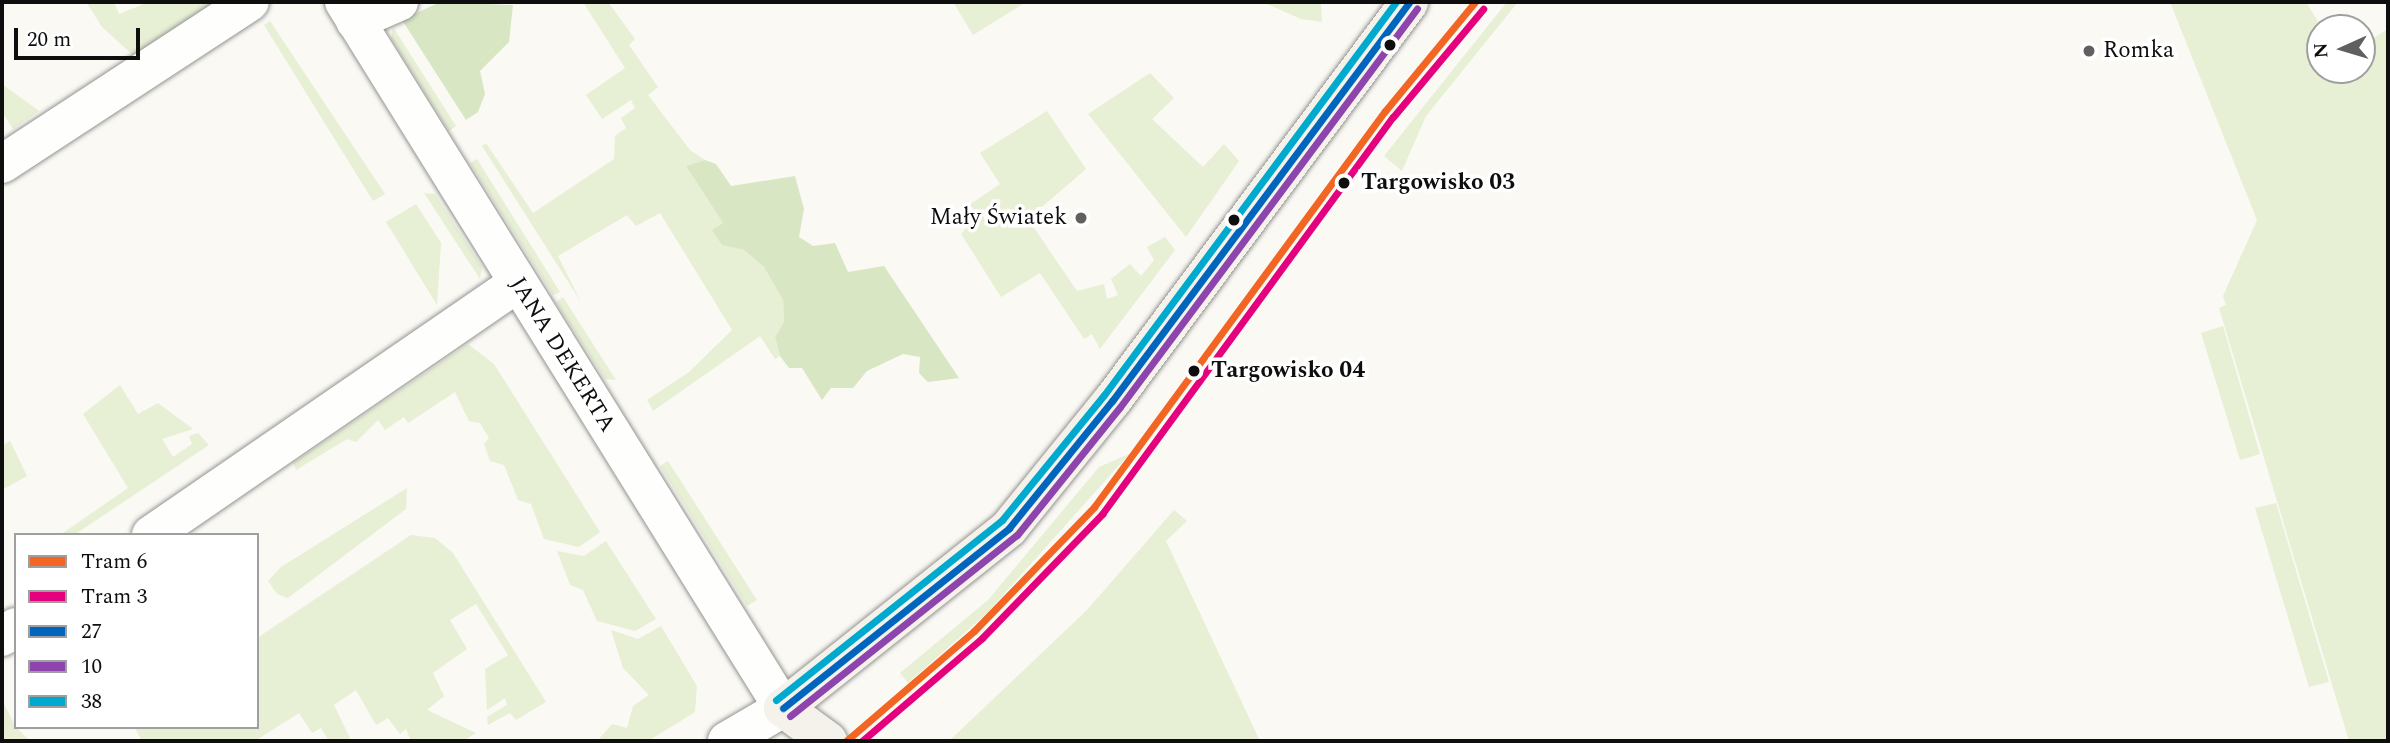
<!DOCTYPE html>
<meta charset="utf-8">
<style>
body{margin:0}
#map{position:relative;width:2390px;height:743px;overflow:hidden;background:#faf9f4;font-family:Spectral,serif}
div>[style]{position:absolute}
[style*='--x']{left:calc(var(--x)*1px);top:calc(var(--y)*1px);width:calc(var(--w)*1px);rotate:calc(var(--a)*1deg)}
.green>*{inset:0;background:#e7efd5}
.forest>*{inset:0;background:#d8e6c4}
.roads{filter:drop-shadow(0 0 2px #949492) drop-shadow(0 0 2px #949492)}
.street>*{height:38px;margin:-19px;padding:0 19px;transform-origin:19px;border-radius:19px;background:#fefefd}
.secondary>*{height:38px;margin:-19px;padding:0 19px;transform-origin:19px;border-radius:19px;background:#f4f2eb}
.bus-1>*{height:7px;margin:-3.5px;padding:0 3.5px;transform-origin:3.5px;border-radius:3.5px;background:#0065bd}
.bus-2>*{height:7px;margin:-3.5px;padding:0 3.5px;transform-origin:3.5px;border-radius:3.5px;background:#8e44ad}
.bus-3>*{height:7px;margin:-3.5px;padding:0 3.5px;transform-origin:3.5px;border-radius:3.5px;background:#00a9ce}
.tram-1>*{height:7px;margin:-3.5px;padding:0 3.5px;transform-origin:3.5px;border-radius:3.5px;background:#f26522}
.tram-2>*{height:7px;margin:-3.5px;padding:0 3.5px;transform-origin:3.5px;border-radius:3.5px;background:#e5007d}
.dots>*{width:19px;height:19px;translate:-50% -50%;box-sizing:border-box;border:4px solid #fff;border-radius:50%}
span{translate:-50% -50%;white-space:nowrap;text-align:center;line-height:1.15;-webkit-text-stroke:7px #fff;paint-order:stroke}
.poi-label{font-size:23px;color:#0e0e0e}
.left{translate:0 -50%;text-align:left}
.right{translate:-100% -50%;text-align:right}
.stop-label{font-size:23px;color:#0e0e0e;font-weight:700}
.street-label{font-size:23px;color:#0e0e0e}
.frame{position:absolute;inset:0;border:4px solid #0e0e0e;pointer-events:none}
.legend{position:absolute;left:14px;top:533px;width:245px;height:196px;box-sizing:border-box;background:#fff;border:2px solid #9f9f9f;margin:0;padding:9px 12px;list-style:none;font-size:21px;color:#0e0e0e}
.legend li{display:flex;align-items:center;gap:14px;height:35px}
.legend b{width:35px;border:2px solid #9f9f9f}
.north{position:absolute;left:2306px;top:14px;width:70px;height:70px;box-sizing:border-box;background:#fff;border:2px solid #9f9f9f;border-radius:50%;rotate:266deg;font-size:19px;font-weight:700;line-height:28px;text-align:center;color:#0e0e0e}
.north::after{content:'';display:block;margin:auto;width:24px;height:32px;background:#61605e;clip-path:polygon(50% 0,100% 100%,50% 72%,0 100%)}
.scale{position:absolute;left:14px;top:28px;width:126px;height:32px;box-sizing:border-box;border:4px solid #0e0e0e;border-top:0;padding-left:9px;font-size:21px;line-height:24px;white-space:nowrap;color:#0e0e0e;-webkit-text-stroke:5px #fff;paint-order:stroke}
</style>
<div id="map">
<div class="green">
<div style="clip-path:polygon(86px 2px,114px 2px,119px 14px,149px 2px,217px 2px,134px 56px,102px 27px)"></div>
<div style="clip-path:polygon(583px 2px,608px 2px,635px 39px,629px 45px,658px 87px,648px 95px,690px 150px,705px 160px,686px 166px,723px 223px,713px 230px,722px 245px,744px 250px,764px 267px,783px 300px,784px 322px,775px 337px,780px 356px,775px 359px,760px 336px,653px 411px,647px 400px,689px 372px,732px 330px,660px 213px,636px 226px,627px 215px,558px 256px,581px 302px,482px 146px,486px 143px,533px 213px,614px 159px,615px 136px,626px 128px,621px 118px,635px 108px,631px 100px,602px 119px,586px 95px,625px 68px)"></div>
<div style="clip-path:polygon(953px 2px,1026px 2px,973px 35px)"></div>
<div style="clip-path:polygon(1263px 2px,1321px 2px,1322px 22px,1301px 19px)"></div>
<div style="clip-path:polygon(1507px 2px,1518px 2px,1426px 116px,1402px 171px,1384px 156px)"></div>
<div style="clip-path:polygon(2170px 2px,2306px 2px,2322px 28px,2320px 70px,2362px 70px,2362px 45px,2388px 29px,2388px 741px,2349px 741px,2219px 308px,2226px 305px,2223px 296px,2257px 220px)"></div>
<div style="clip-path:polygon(270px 21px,385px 194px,373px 201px,264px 25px)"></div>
<div style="clip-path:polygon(393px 27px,456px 126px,449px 131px,391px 38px)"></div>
<div style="clip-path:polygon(1150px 73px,1174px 98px,1152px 119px,1203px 167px,1224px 144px,1239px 161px,1186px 237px,1088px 114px)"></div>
<div style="clip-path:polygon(2px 84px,39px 111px,13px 129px,2px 112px)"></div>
<div style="clip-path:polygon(1047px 111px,1086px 169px,1028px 219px,1077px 291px,1104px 284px,1107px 299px,1118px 295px,1111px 279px,1130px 264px,1141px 276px,1154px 260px,1147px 247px,1165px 237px,1175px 250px,1100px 349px,1092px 334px,1084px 339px,1040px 273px,1001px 297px,961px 234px,971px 223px,963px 209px,1000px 184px,980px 153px)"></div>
<div style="clip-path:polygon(477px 159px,560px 292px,553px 295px,470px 163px)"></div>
<div style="clip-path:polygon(424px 193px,435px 194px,482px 267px,480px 279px)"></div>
<div style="clip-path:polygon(416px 204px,441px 243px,437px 305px,386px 222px)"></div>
<div style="clip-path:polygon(563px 297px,616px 380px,605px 379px,556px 302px)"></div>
<div style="clip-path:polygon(2223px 326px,2260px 454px,2240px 460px,2201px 333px)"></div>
<div style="clip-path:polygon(468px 344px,494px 364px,600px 532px,579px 547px,544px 539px,531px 504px,518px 500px,504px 465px,490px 461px,484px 444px,489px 438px,480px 423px,469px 421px,455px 392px,408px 423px,404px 417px,385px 430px,378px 420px,356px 442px,347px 439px,296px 470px,293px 463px)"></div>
<div style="clip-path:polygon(120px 385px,138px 414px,158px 403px,193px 429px,162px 439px,173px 457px,192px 444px,189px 436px,198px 433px,209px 445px,74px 535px,60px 535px,128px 488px,83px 414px)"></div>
<div style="clip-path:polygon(10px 441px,27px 476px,2px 490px,2px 446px)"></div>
<div style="clip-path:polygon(1129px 454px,987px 613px,908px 683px,900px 673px,988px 600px,1099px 467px)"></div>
<div style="clip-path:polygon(668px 461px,757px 600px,747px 606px,660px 466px)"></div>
<div style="clip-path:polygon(407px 488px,406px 509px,288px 598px,277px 594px,268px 581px,281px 567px)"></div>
<div style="clip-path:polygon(2276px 503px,2329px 682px,2309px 687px,2255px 508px)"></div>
<div style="clip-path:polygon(1174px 510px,1187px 521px,1166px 541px,1260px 741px,949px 741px,1087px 610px)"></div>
<div style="clip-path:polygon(411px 535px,435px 538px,453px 553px,546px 702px,516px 720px,510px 713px,488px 725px,487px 717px,507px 705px,505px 698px,487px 710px,485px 669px,508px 655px,476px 604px,450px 620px,467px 649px,433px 673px,444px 696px,427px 710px,476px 733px,463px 741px,411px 741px,406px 729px,400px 734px,388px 718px,376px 725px,356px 690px,334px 705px,350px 738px,345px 741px,329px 741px,321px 728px,312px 733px,299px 713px,255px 741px,142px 741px,134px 727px,257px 727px,257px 638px)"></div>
<div style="clip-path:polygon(606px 541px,656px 619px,635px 631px,597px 621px,583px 590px,570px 585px,557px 551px,584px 556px)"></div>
<div style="clip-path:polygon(661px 626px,697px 686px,695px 712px,648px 741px,597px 741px,612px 724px,627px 728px,633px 706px,649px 695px,623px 668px,611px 630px,638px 639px)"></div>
<div style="clip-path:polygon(2px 700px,16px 727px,30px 741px,2px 741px)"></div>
</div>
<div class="forest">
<div style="clip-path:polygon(440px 2px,513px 5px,509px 42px,480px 71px,485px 94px,478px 112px,466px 120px,402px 20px)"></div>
<div style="clip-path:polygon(705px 160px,716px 164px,731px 186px,795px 176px,804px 209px,799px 237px,813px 246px,835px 243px,848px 272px,884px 266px,959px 378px,928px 382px,919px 373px,920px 357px,903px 354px,867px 371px,853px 388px,831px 388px,822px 400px,802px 368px,789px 368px,780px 356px,775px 337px,784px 322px,783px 300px,764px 267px,744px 250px,722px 245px,712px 230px,723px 223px,686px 166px)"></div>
</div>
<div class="roads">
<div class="street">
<div style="--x:344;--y:2;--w:831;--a:58.13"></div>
<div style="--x:783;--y:708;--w:65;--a:149.5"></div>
<div style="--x:355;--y:21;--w:48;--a:-23.4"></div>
<div style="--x:2;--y:164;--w:296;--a:-33.2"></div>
<div style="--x:151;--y:535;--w:443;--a:-34.5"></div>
<div style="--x:2;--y:637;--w:17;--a:-36"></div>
</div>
<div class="secondary">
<div style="--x:783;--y:708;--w:289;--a:-38.5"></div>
<div style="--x:1009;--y:528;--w:164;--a:-51"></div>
<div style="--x:1112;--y:401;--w:497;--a:-53.3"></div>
<div style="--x:783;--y:708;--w:56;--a:36.3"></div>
</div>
</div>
<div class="bus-1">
<div style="--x:783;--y:708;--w:289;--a:-38.5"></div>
<div style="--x:1009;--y:528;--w:164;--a:-51"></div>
<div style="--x:1112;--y:401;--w:497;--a:-53.3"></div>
</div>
<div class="bus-2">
<div style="--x:790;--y:716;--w:290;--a:-38.6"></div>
<div style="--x:1017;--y:535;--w:164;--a:-51.2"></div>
<div style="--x:1120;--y:407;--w:497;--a:-53.3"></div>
</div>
<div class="bus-3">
<div style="--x:776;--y:700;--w:289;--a:-38.5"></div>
<div style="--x:1002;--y:520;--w:161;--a:-50.8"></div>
<div style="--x:1104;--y:395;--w:490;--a:-53.4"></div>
</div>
<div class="tram-1">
<div style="--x:846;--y:741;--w:169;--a:-40.7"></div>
<div style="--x:974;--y:631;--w:173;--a:-45.9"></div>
<div style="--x:1094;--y:507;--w:491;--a:-53.7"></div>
<div style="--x:1385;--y:111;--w:141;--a:-50.5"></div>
</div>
<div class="tram-2">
<div style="--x:862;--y:741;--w:158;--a:-40.6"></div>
<div style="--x:982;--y:638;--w:173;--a:-45.9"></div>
<div style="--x:1102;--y:514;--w:492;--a:-53.8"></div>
<div style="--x:1393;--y:117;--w:141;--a:-50.2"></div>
</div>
<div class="dots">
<div style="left:1390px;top:45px;background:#0e0e0e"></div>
<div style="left:2089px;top:51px;background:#61605e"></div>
<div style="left:1344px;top:183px;background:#0e0e0e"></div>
<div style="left:1081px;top:218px;background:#61605e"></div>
<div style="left:1234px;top:220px;background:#0e0e0e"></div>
<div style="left:1194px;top:371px;background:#0e0e0e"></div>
</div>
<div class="poi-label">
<span class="left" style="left:2103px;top:51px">Romka</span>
<span class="right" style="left:1067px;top:218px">Mały Światek</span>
</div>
<div class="stop-label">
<span class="left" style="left:1361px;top:183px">Targowisko 03</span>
<span class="left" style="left:1211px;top:371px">Targowisko 04</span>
</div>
<div class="street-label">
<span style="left:562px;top:355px;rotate:58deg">JANA DEKERTA</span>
</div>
<div class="frame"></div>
<ul class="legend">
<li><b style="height:9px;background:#f26522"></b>Tram 6</li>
<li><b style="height:9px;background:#e5007d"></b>Tram 3</li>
<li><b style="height:9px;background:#0065bd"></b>27</li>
<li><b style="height:9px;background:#8e44ad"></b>10</li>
<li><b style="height:9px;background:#00a9ce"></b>38</li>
</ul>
<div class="north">N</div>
<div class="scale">20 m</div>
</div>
